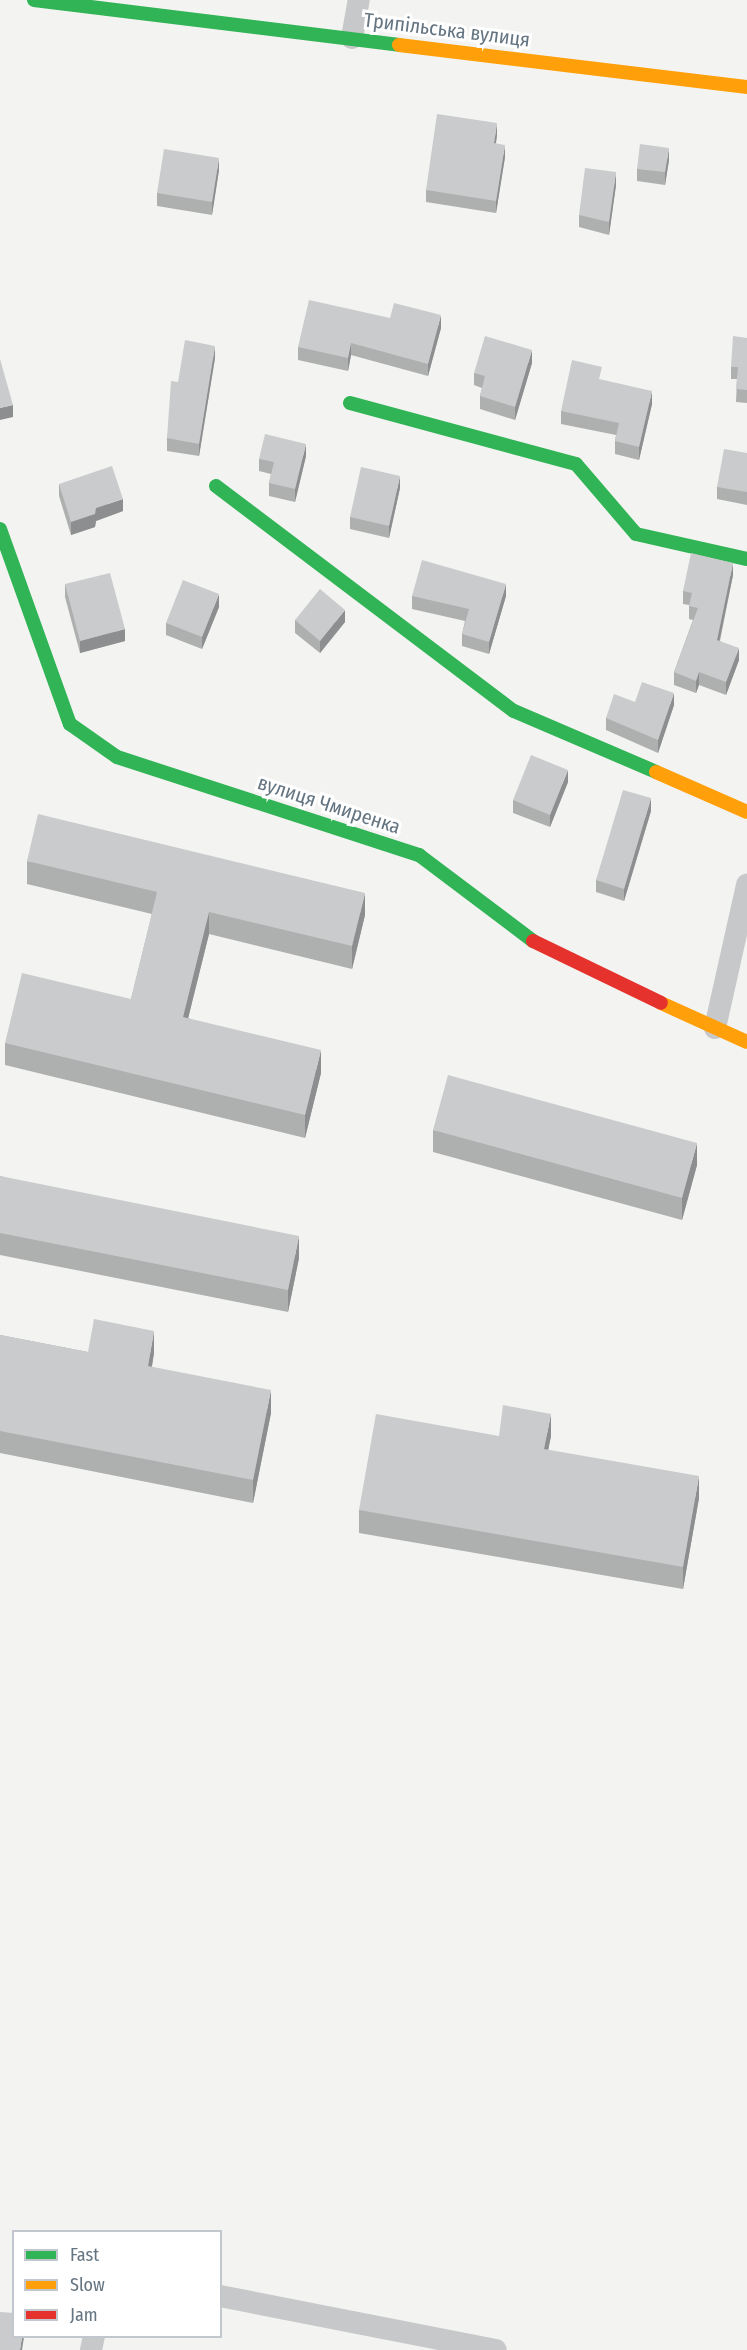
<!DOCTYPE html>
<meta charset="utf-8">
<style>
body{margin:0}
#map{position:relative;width:747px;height:2350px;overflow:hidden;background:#f3f3f1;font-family:"Fira Sans Condensed",sans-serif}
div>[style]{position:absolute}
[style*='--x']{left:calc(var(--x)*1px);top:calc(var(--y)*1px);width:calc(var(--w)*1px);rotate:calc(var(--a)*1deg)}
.street>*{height:22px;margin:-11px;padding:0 11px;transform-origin:11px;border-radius:11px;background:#c7c8c9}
.fast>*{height:14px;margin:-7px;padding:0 7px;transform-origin:7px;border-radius:7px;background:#30b455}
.slow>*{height:14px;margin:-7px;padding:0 7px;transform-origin:7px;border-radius:7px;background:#ff9f0a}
.jam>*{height:14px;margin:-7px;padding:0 7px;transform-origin:7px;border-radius:7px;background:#e5322d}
.wall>*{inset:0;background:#aeafaf}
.shaded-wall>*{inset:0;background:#8d8e8f}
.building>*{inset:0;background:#cacbcc}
span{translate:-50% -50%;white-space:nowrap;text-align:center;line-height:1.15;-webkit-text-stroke:6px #fff;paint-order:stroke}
.street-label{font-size:20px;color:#647480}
.legend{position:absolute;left:12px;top:2230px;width:210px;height:108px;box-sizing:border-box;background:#fff;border:2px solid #c1c7cc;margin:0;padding:8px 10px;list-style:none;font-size:18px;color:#647480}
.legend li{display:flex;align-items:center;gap:12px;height:30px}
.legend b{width:30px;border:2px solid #c1c7cc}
</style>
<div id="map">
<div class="street">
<div style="--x:352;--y:38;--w:39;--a:-80"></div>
<div style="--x:715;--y:1028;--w:147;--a:-77.4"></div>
<div style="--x:220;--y:2296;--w:281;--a:11.1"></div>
<div style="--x:91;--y:2350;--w:14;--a:-78"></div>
</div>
<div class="fast">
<div style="--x:34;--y:0;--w:368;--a:7"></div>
<div style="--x:350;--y:403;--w:234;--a:15.1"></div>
<div style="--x:576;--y:464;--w:92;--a:49.4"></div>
<div style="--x:636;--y:534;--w:114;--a:12.7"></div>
<div style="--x:216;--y:486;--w:373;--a:37.1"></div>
<div style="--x:514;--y:711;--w:155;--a:23.2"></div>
<div style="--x:0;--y:529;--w:207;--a:70.3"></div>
<div style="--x:70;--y:724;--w:57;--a:35.1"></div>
<div style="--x:117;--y:757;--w:318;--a:18"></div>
<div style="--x:419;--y:855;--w:143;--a:37"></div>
</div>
<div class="slow">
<div style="--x:399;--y:45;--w:351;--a:6.9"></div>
<div style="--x:656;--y:772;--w:99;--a:23.7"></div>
<div style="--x:661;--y:1003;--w:94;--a:24.4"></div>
</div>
<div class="jam">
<div style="--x:533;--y:941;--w:142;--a:25.8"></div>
</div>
<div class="wall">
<div style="clip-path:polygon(497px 135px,496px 143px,505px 157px,496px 213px,426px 202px,426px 190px)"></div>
<div style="clip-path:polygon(669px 160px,665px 185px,637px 181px,637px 169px)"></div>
<div style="clip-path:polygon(219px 170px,212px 215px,157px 206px,157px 193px)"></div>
<div style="clip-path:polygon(616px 185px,609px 235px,579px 227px,579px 215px)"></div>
<div style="clip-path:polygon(390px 318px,441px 328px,428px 376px,351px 355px,348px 371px,298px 360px,298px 347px)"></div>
<div style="clip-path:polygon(747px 338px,747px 403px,736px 402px,737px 379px,731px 379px,731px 367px)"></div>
<div style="clip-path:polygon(215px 358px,199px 456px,167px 451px,167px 438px,178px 382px)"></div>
<div style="clip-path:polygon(532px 363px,515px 420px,480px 409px,480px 396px,482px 388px,474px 385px,474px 373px)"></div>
<div style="clip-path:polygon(602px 380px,652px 404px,639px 460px,615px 454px,615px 441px,616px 435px,561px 424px,561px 411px)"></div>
<div style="clip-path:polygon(747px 453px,747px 505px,717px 499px,717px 487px)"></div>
<div style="clip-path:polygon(306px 456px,295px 502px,269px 496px,269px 483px,271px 474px,259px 471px,259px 459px)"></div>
<div style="clip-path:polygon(59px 484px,123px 511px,96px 521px,95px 527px,71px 535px,59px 496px)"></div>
<div style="clip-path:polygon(400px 488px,389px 538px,350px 529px,350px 517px)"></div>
<div style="clip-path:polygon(733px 575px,720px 641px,739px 660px,726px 695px,699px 685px,696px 693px,674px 685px,674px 672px,693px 620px,689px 619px,689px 605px,683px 604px,683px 591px)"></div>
<div style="clip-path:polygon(65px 584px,125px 641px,80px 653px,65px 597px)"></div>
<div style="clip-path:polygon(412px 596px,506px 596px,489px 654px,462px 646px,462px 634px,465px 621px,412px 609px)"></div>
<div style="clip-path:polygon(219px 607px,202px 649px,166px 635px,166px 623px)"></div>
<div style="clip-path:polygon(295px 620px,345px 622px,320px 653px,295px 633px)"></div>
<div style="clip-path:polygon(635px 702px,674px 705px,658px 753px,606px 730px,606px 718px)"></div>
<div style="clip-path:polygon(568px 782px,550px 827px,513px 813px,513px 800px)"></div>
<div style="clip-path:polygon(651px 811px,624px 901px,596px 892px,596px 880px)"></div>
<div style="clip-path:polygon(27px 861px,365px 915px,352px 969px,209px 934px,188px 1018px,321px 1073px,305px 1138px,5px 1065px,5px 1043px,131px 999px,152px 914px,27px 884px)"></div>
<div style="clip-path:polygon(433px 1130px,697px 1165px,682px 1220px,433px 1152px)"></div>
<div style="clip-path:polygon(0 1176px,299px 1258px,288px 1312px,0 1255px)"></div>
<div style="clip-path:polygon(0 1335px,88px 1352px,154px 1353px,152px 1367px,271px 1413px,253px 1503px,0 1453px)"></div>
<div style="clip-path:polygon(499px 1436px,551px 1436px,548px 1450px,699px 1498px,683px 1589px,359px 1533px,359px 1510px)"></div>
</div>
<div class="shaded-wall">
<div style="clip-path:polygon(497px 123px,497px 135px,494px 156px,494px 143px)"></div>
<div style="clip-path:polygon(505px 145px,505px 157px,496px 213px,496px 201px)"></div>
<div style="clip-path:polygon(669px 148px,669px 160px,665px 185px,665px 172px)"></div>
<div style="clip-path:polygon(219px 158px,219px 170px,212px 215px,212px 202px)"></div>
<div style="clip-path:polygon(616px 172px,616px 185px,609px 235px,609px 222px)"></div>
<div style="clip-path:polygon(441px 315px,441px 328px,428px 376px,428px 364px)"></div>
<div style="clip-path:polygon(351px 343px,351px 355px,348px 371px,348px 358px)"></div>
<div style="clip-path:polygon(215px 346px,215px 358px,199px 456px,199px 444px)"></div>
<div style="clip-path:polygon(532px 350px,532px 363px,515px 420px,515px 407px)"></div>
<div style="clip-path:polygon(652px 391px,652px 404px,639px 460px,639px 447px)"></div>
<div style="clip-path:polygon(13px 405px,13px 417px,0 420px,0 408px)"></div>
<div style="clip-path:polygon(306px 444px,306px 456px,295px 502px,295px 489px)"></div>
<div style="clip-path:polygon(400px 476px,400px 488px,389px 538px,389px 526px)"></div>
<div style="clip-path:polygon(123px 499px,123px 511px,96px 521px,95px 527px,71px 535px,71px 522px,96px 508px)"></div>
<div style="clip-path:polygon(733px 563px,733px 575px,717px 652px,717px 640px)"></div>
<div style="clip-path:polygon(506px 584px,506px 596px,489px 654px,489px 642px)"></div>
<div style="clip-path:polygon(219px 594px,219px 607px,202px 649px,202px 637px)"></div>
<div style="clip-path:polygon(345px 610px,345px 622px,320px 653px,320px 641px)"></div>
<div style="clip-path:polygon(125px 629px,125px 641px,80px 653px,80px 641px)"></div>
<div style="clip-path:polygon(739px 648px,739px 660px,726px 695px,726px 682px)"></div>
<div style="clip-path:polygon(699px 672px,699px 685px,696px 693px,696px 681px)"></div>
<div style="clip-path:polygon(674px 693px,674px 705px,658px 753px,658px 740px)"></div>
<div style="clip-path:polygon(568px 770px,568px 782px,550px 827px,550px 815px)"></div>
<div style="clip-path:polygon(651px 798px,651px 811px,624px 901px,624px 889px)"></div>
<div style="clip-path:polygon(365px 893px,365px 915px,352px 969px,352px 946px)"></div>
<div style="clip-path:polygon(209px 912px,209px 934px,183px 1039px,183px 1017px)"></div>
<div style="clip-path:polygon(321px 1050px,321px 1073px,305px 1138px,305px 1115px)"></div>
<div style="clip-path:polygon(697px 1143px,697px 1165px,682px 1220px,682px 1198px)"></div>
<div style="clip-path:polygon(299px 1236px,299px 1258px,288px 1312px,288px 1290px)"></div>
<div style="clip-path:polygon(154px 1331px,154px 1353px,148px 1388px,148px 1366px)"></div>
<div style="clip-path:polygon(271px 1390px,271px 1413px,253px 1503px,253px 1480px)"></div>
<div style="clip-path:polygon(551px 1414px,551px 1436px,544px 1471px,544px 1449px)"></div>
<div style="clip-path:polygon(699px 1476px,699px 1498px,683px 1589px,683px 1567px)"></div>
<div style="clip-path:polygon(22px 2337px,24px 2337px,22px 2350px,20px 2350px)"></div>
</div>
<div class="building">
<div style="clip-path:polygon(437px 114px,497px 123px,494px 143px,505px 145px,496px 201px,426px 190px)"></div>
<div style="clip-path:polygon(640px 144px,669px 148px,665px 172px,637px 169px)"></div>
<div style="clip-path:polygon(164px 149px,219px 158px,212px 202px,157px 193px)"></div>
<div style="clip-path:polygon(585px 168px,616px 172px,609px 222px,579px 215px)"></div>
<div style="clip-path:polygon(309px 300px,390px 318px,394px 303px,441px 315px,428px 364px,351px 343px,348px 358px,298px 347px)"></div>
<div style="clip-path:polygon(485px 336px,532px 350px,515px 407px,480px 396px,485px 376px,474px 373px)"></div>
<div style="clip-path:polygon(733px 336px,747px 338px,747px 390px,736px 389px,738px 367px,731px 367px)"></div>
<div style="clip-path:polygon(185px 340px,215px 346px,199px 444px,167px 438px,171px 381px,178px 382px)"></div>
<div style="clip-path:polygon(0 359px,13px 405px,0 408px)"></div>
<div style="clip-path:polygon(572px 360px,602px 367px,599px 379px,652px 391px,639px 447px,615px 441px,619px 423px,561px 411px)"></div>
<div style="clip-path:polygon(265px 434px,306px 444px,295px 489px,269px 483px,274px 462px,259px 459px)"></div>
<div style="clip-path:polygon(724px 449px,747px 453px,747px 492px,717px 487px)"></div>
<div style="clip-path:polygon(112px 466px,123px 499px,96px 508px,95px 514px,71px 522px,59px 484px)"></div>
<div style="clip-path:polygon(361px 467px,400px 476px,389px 526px,350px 517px)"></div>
<div style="clip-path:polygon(691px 553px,733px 563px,717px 640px,739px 648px,726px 682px,699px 672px,696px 681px,674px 672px,698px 608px,689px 606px,692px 593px,683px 591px)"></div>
<div style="clip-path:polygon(422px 560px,506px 584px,489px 642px,462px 634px,469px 609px,412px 596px)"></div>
<div style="clip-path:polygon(110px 573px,125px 629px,80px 641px,65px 584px)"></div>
<div style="clip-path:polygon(183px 580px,219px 594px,202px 637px,166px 623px)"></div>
<div style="clip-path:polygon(320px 589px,345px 610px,320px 641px,295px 620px)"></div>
<div style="clip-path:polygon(642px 682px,674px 693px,658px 740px,606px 718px,614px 694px,635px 702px)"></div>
<div style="clip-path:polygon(531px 755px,568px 770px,550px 815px,513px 800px)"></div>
<div style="clip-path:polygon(623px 790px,651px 798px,624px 889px,596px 880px)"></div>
<div style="clip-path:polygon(38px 814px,365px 893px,352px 946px,209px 912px,183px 1017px,321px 1050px,305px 1115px,5px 1043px,22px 973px,131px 999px,157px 892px,27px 861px)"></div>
<div style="clip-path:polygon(448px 1075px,697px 1143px,682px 1198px,433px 1130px)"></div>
<div style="clip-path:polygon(0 1176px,299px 1236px,288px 1290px,0 1233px)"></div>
<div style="clip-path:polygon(94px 1319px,154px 1331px,148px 1366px,271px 1390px,253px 1480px,0 1431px,0 1335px,88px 1352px)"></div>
<div style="clip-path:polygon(503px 1405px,551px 1414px,544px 1449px,699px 1476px,683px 1567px,359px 1510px,376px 1414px,499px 1436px)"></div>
<div style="clip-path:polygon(0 2312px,14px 2313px,14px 2337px,22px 2337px,20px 2350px,0 2350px)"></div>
</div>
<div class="street-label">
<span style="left:447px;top:30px;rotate:7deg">Трипільська вулиця</span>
<span style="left:329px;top:805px;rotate:18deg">вулиця Чмиренка</span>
</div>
<ul class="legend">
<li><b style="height:8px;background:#30b455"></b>Fast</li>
<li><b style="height:8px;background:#ff9f0a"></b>Slow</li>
<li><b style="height:8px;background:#e5322d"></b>Jam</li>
</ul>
</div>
